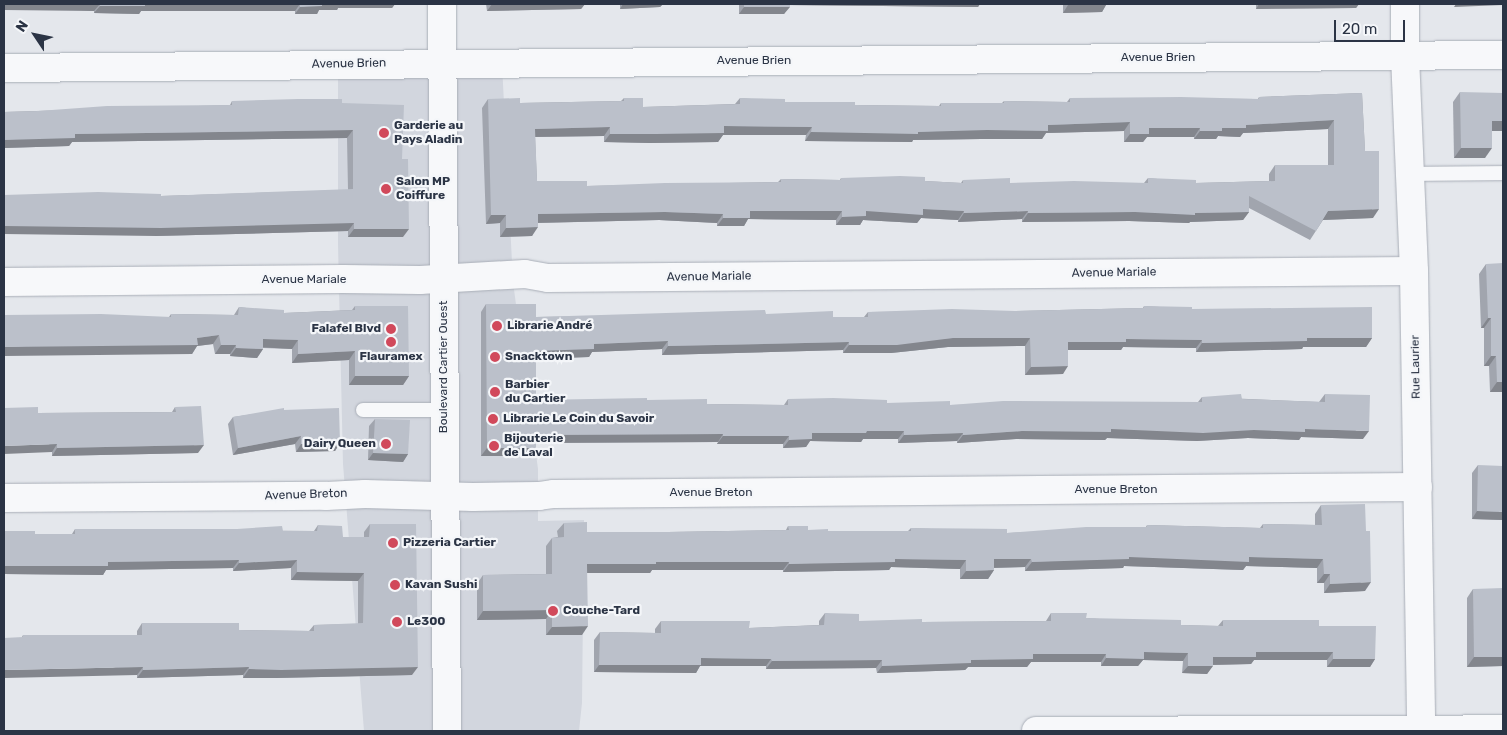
<!DOCTYPE html>
<meta charset="utf-8">
<style>
body{margin:0}
#map{position:relative;width:1507px;height:735px;overflow:hidden;background:#e4e7ec;font-family:Rubik,sans-serif}
div>[style]{position:absolute}
[style*='--x']{left:calc(var(--x)*1px);top:calc(var(--y)*1px);width:calc(var(--w)*1px);rotate:calc(var(--a)*1deg)}
.built>*{inset:0;background:#d2d6de}
.roads{filter:drop-shadow(0 0 1px #a9aeb7) drop-shadow(0 0 1px #a9aeb7)}
.service>*{height:14px;margin:-7px;padding:0 7px;transform-origin:7px;border-radius:7px;background:#f7f8fa}
.minor>*{height:28px;margin:-14px;padding:0 14px;transform-origin:14px;border-radius:14px;background:#f7f8fa}
.tertiary>*{height:28px;margin:-14px;padding:0 14px;transform-origin:14px;border-radius:14px;background:#f7f8fa}
.wall>*{inset:0;background:#a1a5ae}
.shaded-wall>*{inset:0;background:#83868d}
.building>*{inset:0;background:#bbc0ca}
.dots>*{width:14px;height:14px;translate:-50% -50%;box-sizing:border-box;border:2px solid #f4f6f9;border-radius:50%}
span{translate:-50% -50%;white-space:nowrap;text-align:center;line-height:1.15;-webkit-text-stroke:4.5px #f4f6f9;paint-order:stroke}
.street-label{font-size:12px;color:#2b3445}
.poi-label{font-size:12px;color:#2b3445;font-weight:700}
.left{translate:0 -50%;text-align:left}
.right{translate:-100% -50%;text-align:right}
.frame{position:absolute;inset:0;border:5px solid #2b3445;pointer-events:none}
.north{position:absolute;left:10px;top:10px;width:50px;height:50px;-webkit-text-stroke:4px #f4f6f9;paint-order:stroke;rotate:304deg;font-size:14px;font-weight:700;line-height:20px;text-align:center;color:#2b3445}
.north::after{content:'';display:block;margin:auto;width:18px;height:22px;background:#2b3445;clip-path:polygon(50% 0,100% 100%,50% 72%,0 100%)}
.scale{position:absolute;left:1334px;top:20px;width:71px;height:22px;box-sizing:border-box;border:2px solid #2b3445;border-top:0;padding-left:6px;font-size:15px;line-height:18px;white-space:nowrap;color:#2b3445;-webkit-text-stroke:4px #f4f6f9;paint-order:stroke}
</style>
<div id="map">
<div class="built">
<div style="clip-path:polygon(502px 64px,513px 282px,538px 469px,538px 521px,584px 520px,582px 703px,579px 731px,364px 731px,343px 464px,338px 244px,338px 72px)"></div>
</div>
<div class="roads">
<div class="service">
<div style="--x:1411;--y:174;--w:92;--a:-0.6"></div>
<div style="--x:363;--y:410;--w:82;--a:0"></div>
</div>
<div class="minor">
<div style="--x:1405;--y:4;--w:52;--a:90"></div>
<div style="--x:1405;--y:56;--w:215;--a:87.6"></div>
<div style="--x:1414;--y:271;--w:460;--a:89.1"></div>
<div style="--x:4;--y:68;--w:1499;--a:-0.5"></div>
<div style="--x:4;--y:282;--w:339;--a:-0.5"></div>
<div style="--x:343;--y:279;--w:77;--a:0.7"></div>
<div style="--x:420;--y:280;--w:105;--a:-3.3"></div>
<div style="--x:525;--y:274;--w:23;--a:10"></div>
<div style="--x:548;--y:278;--w:866;--a:-0.46"></div>
<div style="--x:4;--y:498;--w:322;--a:-0.4"></div>
<div style="--x:326;--y:496;--w:39;--a:-3"></div>
<div style="--x:365;--y:494;--w:108;--a:1.6"></div>
<div style="--x:473;--y:497;--w:66;--a:-0.9"></div>
<div style="--x:539;--y:496;--w:15;--a:-8"></div>
<div style="--x:554;--y:494;--w:864;--a:-0.46"></div>
<div style="--x:1036;--y:731;--w:467;--a:-0.2"></div>
</div>
<div class="tertiary">
<div style="--x:442;--y:4;--w:727;--a:89.61"></div>
</div>
</div>
<div class="wall">
<div style="clip-path:polygon(4px 4px,395px 4px,392px 8px,338px 8px,337px 10px,319px 10px,317px 14px,295px 14px,295px 11px,141px 11px,139px 14px,94px 13px,94px 11px)"></div>
<div style="clip-path:polygon(486px 4px,585px 4px,581px 9px,487px 11px)"></div>
<div style="clip-path:polygon(620px 4px,701px 4px,663px 4px,660px 7px,620px 9px)"></div>
<div style="clip-path:polygon(739px 4px,1158px 4px,1106px 5px,1102px 12px,1063px 13px,1063px 5px,980px 4px,978px 7px,790px 5px,784px 14px,739px 14px)"></div>
<div style="clip-path:polygon(1208px 4px,1359px 4px,1356px 8px,1256px 9px,1256px 4px)"></div>
<div style="clip-path:polygon(1460px 92px,1492px 131px,1485px 158px,1454px 158px,1453px 102px)"></div>
<div style="clip-path:polygon(evenodd,1362px 93px,1365px 151px,1373px 218px,1323px 220px,1310px 240px,1249px 208px,1249px 212px,1243px 220px,1190px 222px,1189px 223px,1129px 221px,1022px 222px,1022px 219px,958px 222px,958px 220px,921px 218px,917px 223px,863px 220px,860px 225px,836px 225px,836px 220px,748px 219px,744px 226px,717px 226px,717px 223px,659px 220px,538px 223px,532px 236px,500px 237px,500px 223px,486px 224px,482px 108px,488px 99px,520px 103px,621px 101px,624px 98px,643px 107px,735px 104px,740px 98px,785px 102px,855px 105px,939px 106px,941px 103px,1002px 103px,1004px 101px,1067px 102px,1070px 98px,1258px 99px,1259px 97px,1362px 93px,1328px 129px,1328px 165px,1275px 165px,1269px 174px,1269px 181px,1196px 183px,1148px 178px,1144px 183px,1010px 183px,963px 180px,961px 183px,925px 181px,841px 178px,840px 180px,781px 179px,778px 182px,587px 186px,537px 181px,535px 137px,604px 136px,604px 142px,650px 143px,718px 142px,723px 135px,806px 135px,805px 141px,912px 142px,913px 140px,981px 139px,1042px 139px,1046px 133px,1124px 131px,1124px 142px,1143px 142px,1147px 137px,1194px 137px,1194px 139px,1216px 139px,1218px 136px,1240px 137px,1243px 133px,1328px 129px)"></div>
<div style="clip-path:polygon(232px 101px,342px 103px,402px 159px,403px 237px,348px 237px,348px 231px,156px 236px,161px 196px,348px 190px,347px 138px,72px 142px,69px 146px,4px 148px,4px 112px,230px 105px)"></div>
<div style="clip-path:polygon(1486px 264px,1503px 392px,1490px 392px,1489px 366px,1484px 366px,1484px 328px,1481px 328px,1479px 274px)"></div>
<div style="clip-path:polygon(486px 304px,536px 317px,766px 314px,833px 317px,864px 317px,868px 312px,1015px 311px,1143px 308px,1144px 306px,1192px 309px,1372px 338px,1366px 347px,1303px 347px,1302px 349px,1196px 352px,1196px 348px,1123px 347px,1121px 350px,1068px 350px,1063px 374px,1025px 375px,1025px 346px,948px 347px,891px 353px,843px 353px,843px 350px,662px 355px,662px 349px,592px 352px,589px 357px,536px 359px,536px 400px,647px 400px,707px 404px,784px 405px,788px 399px,887px 403px,950px 405px,1198px 402px,1202px 397px,1319px 402px,1325px 394px,1363px 439px,1301px 437px,1299px 440px,1248px 438px,1197px 441px,1107px 438px,1105px 440px,1016px 439px,957px 443px,957px 441px,898px 443px,898px 439px,863px 439px,861px 442px,810px 441px,806px 447px,783px 448px,783px 444px,717px 444px,718px 442px,536px 443px,530px 456px,481px 456px,481px 312px)"></div>
<div style="clip-path:polygon(355px 306px,409px 376px,403px 385px,349px 385px,349px 360px,292px 363px,292px 349px,263px 348px,263px 349px,257px 358px,230px 356px,230px 354px,215px 354px,213px 344px,197px 346px,192px 354px,169px 317px,171px 314px,234px 315px,239px 307px,284px 313px,352px 310px)"></div>
<div style="clip-path:polygon(175px 407px,198px 453px,52px 456px,52px 452px,38px 413px,172px 412px)"></div>
<div style="clip-path:polygon(284px 410px,340px 443px,335px 451px,296px 452px,295px 444px,233px 455px,228px 424px,233px 417px)"></div>
<div style="clip-path:polygon(375px 419px,408px 454px,403px 462px,368px 460px,369px 426px)"></div>
<div style="clip-path:polygon(1478px 465px,1503px 520px,1472px 519px,1472px 473px)"></div>
<div style="clip-path:polygon(1321px 505px,1365px 591px,1324px 593px,1324px 583px,1317px 583px,1317px 568px,1246px 566px,1243px 570px,1124px 566px,1123px 568px,1025px 571px,1025px 567px,994px 568px,994px 570px,988px 579px,960px 579px,960px 569px,891px 567px,889px 570px,783px 572px,783px 570px,652px 570px,650px 573px,587px 573px,582px 635px,546px 635px,546px 619px,477px 620px,477px 584px,483px 575px,546px 574px,546px 546px,552px 538px,558px 537px,557px 531px,564px 523px,587px 532px,668px 532px,786px 530px,788px 526px,808px 530px,828px 531px,908px 531px,911px 528px,1007px 533px,1146px 527px,1147px 525px,1260px 528px,1263px 524px,1315px 525px,1315px 514px)"></div>
<div style="clip-path:polygon(370px 524px,412px 675px,276px 678px,243px 678px,243px 675px,137px 678px,137px 675px,22px 637px,23px 635px,137px 635px,137px 631px,142px 623px,239px 630px,309px 631px,314px 625px,358px 624px,358px 581px,291px 580px,291px 568px,233px 571px,233px 568px,106px 570px,103px 575px,4px 574px,35px 534px,72px 534px,75px 529px,314px 531px,318px 525px,343px 537px,364px 537px,364px 532px)"></div>
<div style="clip-path:polygon(1473px 589px,1503px 666px,1467px 667px,1467px 598px)"></div>
<div style="clip-path:polygon(825px 613px,859px 621px,922px 622px,1046px 621px,1051px 613px,1086px 618px,1181px 625px,1218px 626px,1223px 620px,1319px 626px,1375px 659px,1370px 667px,1327px 667px,1327px 660px,1254px 660px,1251px 664px,1213px 665px,1207px 674px,1182px 673px,1183px 661px,1143px 660px,1138px 666px,1101px 666px,1101px 662px,1031px 662px,1027px 667px,968px 667px,965px 670px,877px 673px,876px 668px,766px 669px,766px 666px,700px 666px,696px 673px,594px 672px,594px 640px,600px 632px,655px 633px,655px 629px,661px 621px,749px 628px,819px 625px,819px 621px)"></div>
</div>
<div class="shaded-wall">
<div style="clip-path:polygon(4px 4px,100px 4px,94px 11px,4px 10px)"></div>
<div style="clip-path:polygon(144px 4px,300px 4px,295px 11px,141px 11px,139px 14px,94px 13px,100px 6px)"></div>
<div style="clip-path:polygon(321px 4px,395px 4px,392px 8px,338px 8px,337px 10px,319px 10px,317px 14px,295px 14px,300px 7px)"></div>
<div style="clip-path:polygon(492px 4px,585px 4px,581px 9px,487px 11px)"></div>
<div style="clip-path:polygon(623px 4px,701px 4px,663px 4px,660px 7px,620px 9px)"></div>
<div style="clip-path:polygon(785px 4px,1064px 4px,1063px 5px,980px 4px,978px 7px,784px 5px)"></div>
<div style="clip-path:polygon(1103px 4px,1158px 4px,1106px 5px,1102px 12px,1063px 13px,1068px 5px)"></div>
<div style="clip-path:polygon(1259px 4px,1359px 4px,1356px 8px,1256px 9px)"></div>
<div style="clip-path:polygon(1456px 4px,1503px 4px,1503px 5px,1454px 7px)"></div>
<div style="clip-path:polygon(744px 7px,790px 7px,784px 14px,739px 14px)"></div>
<div style="clip-path:polygon(1334px 120px,1328px 129px,1243px 133px,1240px 137px,1218px 136px,1216px 139px,1194px 139px,1200px 131px,1246px 125px)"></div>
<div style="clip-path:polygon(1492px 121px,1503px 121px,1503px 131px,1485px 131px)"></div>
<div style="clip-path:polygon(1130px 122px,1124px 131px,1046px 133px,1042px 139px,981px 139px,913px 140px,912px 142px,805px 141px,811px 132px,918px 132px,1048px 125px)"></div>
<div style="clip-path:polygon(724px 126px,812px 127px,806px 135px,723px 135px,718px 142px,650px 143px,604px 142px,610px 134px)"></div>
<div style="clip-path:polygon(610px 127px,604px 136px,529px 137px,535px 129px)"></div>
<div style="clip-path:polygon(1149px 128px,1200px 128px,1194px 137px,1147px 137px,1143px 142px,1124px 142px,1130px 134px)"></div>
<div style="clip-path:polygon(353px 130px,347px 138px,72px 142px,69px 146px,4px 148px,4px 140px,75px 134px)"></div>
<div style="clip-path:polygon(1461px 148px,1492px 148px,1485px 158px,1454px 158px)"></div>
<div style="clip-path:polygon(923px 209px,964px 211px,958px 220px,921px 218px,917px 223px,863px 220px,860px 225px,836px 225px,842px 217px,866px 211px)"></div>
<div style="clip-path:polygon(1379px 209px,1373px 218px,1322px 220px,1328px 211px)"></div>
<div style="clip-path:polygon(750px 211px,842px 211px,836px 220px,748px 219px,744px 226px,717px 226px,723px 218px)"></div>
<div style="clip-path:polygon(1028px 211px,1022px 219px,958px 222px,964px 213px)"></div>
<div style="clip-path:polygon(665px 212px,723px 214px,717px 223px,659px 220px,532px 223px,538px 214px)"></div>
<div style="clip-path:polygon(1135px 212px,1195px 213px,1249px 212px,1243px 220px,1190px 222px,1189px 223px,1129px 221px,1022px 222px,1028px 213px)"></div>
<div style="clip-path:polygon(491px 215px,506px 215px,500px 223px,486px 224px)"></div>
<div style="clip-path:polygon(354px 223px,348px 231px,156px 236px,4px 234px,4px 226px)"></div>
<div style="clip-path:polygon(538px 227px,532px 236px,500px 237px,506px 228px)"></div>
<div style="clip-path:polygon(354px 229px,409px 229px,403px 237px,348px 237px)"></div>
<div style="clip-path:polygon(1488px 318px,1491px 318px,1484px 328px,1481px 328px)"></div>
<div style="clip-path:polygon(219px 335px,213px 344px,197px 346px,192px 354px,4px 356px,4px 347px,197px 338px)"></div>
<div style="clip-path:polygon(953px 338px,1030px 338px,1025px 346px,948px 347px,891px 353px,843px 353px,849px 345px)"></div>
<div style="clip-path:polygon(1307px 338px,1372px 338px,1366px 347px,1303px 347px,1302px 349px,1196px 352px,1202px 343px)"></div>
<div style="clip-path:polygon(263px 339px,298px 340px,292px 349px,257px 347px)"></div>
<div style="clip-path:polygon(1126px 339px,1202px 340px,1196px 348px,1123px 347px,1121px 350px,1062px 350px,1068px 342px)"></div>
<div style="clip-path:polygon(668px 341px,662px 349px,592px 352px,589px 357px,530px 359px,536px 351px,594px 344px)"></div>
<div style="clip-path:polygon(849px 342px,843px 350px,662px 355px,668px 346px)"></div>
<div style="clip-path:polygon(221px 345px,236px 345px,230px 354px,215px 354px)"></div>
<div style="clip-path:polygon(236px 348px,263px 349px,257px 358px,230px 356px)"></div>
<div style="clip-path:polygon(355px 351px,349px 360px,292px 363px,298px 354px)"></div>
<div style="clip-path:polygon(1491px 356px,1496px 356px,1489px 366px,1484px 366px)"></div>
<div style="clip-path:polygon(1068px 366px,1063px 374px,1025px 375px,1031px 367px)"></div>
<div style="clip-path:polygon(355px 376px,409px 376px,403px 385px,349px 385px)"></div>
<div style="clip-path:polygon(1497px 382px,1503px 382px,1503px 392px,1490px 392px)"></div>
<div style="clip-path:polygon(1111px 429px,1254px 430px,1305px 429px,1369px 431px,1363px 439px,1301px 437px,1299px 440px,1248px 438px,1197px 441px,1107px 438px,1105px 440px,1016px 439px,957px 443px,963px 435px,1022px 431px)"></div>
<div style="clip-path:polygon(867px 431px,904px 431px,898px 439px,863px 439px,861px 442px,810px 441px,806px 447px,783px 448px,789px 440px,812px 433px)"></div>
<div style="clip-path:polygon(963px 433px,957px 441px,898px 443px,904px 435px)"></div>
<div style="clip-path:polygon(723px 434px,718px 442px,530px 443px,536px 435px)"></div>
<div style="clip-path:polygon(301px 436px,295px 444px,233px 455px,238px 448px)"></div>
<div style="clip-path:polygon(723px 436px,789px 436px,783px 444px,717px 444px)"></div>
<div style="clip-path:polygon(340px 443px,335px 451px,296px 452px,301px 444px)"></div>
<div style="clip-path:polygon(57px 444px,52px 452px,4px 454px,4px 446px)"></div>
<div style="clip-path:polygon(204px 445px,198px 453px,52px 456px,57px 448px)"></div>
<div style="clip-path:polygon(487px 448px,536px 448px,530px 456px,481px 456px)"></div>
<div style="clip-path:polygon(373px 453px,408px 454px,403px 462px,368px 460px)"></div>
<div style="clip-path:polygon(1477px 511px,1503px 512px,1503px 520px,1472px 519px)"></div>
<div style="clip-path:polygon(1129px 557px,1249px 557px,1323px 559px,1317px 568px,1246px 566px,1243px 570px,1124px 566px,1123px 568px,1025px 571px,1032px 562px)"></div>
<div style="clip-path:polygon(895px 559px,966px 560px,960px 569px,891px 567px,889px 570px,783px 572px,789px 564px)"></div>
<div style="clip-path:polygon(994px 559px,1031px 559px,1025px 567px,988px 568px)"></div>
<div style="clip-path:polygon(239px 560px,233px 568px,106px 570px,103px 575px,4px 574px,4px 566px,108px 562px)"></div>
<div style="clip-path:polygon(297px 560px,291px 568px,233px 571px,239px 563px)"></div>
<div style="clip-path:polygon(656px 562px,789px 562px,783px 570px,652px 570px,650px 573px,581px 573px,587px 564px)"></div>
<div style="clip-path:polygon(994px 570px,988px 579px,960px 579px,966px 571px)"></div>
<div style="clip-path:polygon(297px 572px,364px 573px,358px 581px,291px 580px)"></div>
<div style="clip-path:polygon(1324px 574px,1330px 574px,1324px 583px,1317px 583px)"></div>
<div style="clip-path:polygon(1371px 582px,1365px 591px,1324px 593px,1330px 584px)"></div>
<div style="clip-path:polygon(552px 610px,546px 619px,477px 620px,483px 611px)"></div>
<div style="clip-path:polygon(588px 626px,582px 635px,546px 635px,552px 627px)"></div>
<div style="clip-path:polygon(1144px 652px,1188px 653px,1183px 661px,1143px 660px,1138px 666px,1101px 666px,1106px 658px)"></div>
<div style="clip-path:polygon(1256px 652px,1333px 652px,1327px 660px,1254px 660px,1251px 664px,1208px 665px,1213px 657px)"></div>
<div style="clip-path:polygon(1033px 654px,1106px 654px,1101px 662px,1031px 662px,1027px 667px,968px 667px,965px 670px,877px 673px,882px 666px,971px 660px)"></div>
<div style="clip-path:polygon(1474px 657px,1503px 657px,1503px 666px,1467px 667px)"></div>
<div style="clip-path:polygon(701px 658px,771px 659px,766px 666px,700px 666px,696px 673px,594px 672px,599px 665px)"></div>
<div style="clip-path:polygon(1333px 659px,1375px 659px,1370px 667px,1327px 667px)"></div>
<div style="clip-path:polygon(882px 660px,876px 668px,766px 669px,772px 661px)"></div>
<div style="clip-path:polygon(1188px 666px,1213px 666px,1207px 674px,1182px 673px)"></div>
<div style="clip-path:polygon(143px 667px,137px 675px,4px 678px,4px 670px)"></div>
<div style="clip-path:polygon(249px 667px,243px 675px,137px 678px,143px 670px)"></div>
<div style="clip-path:polygon(418px 667px,412px 675px,276px 678px,243px 678px,249px 669px)"></div>
</div>
<div class="building">
<div style="clip-path:polygon(100px 4px,145px 4px,145px 6px,100px 6px)"></div>
<div style="clip-path:polygon(300px 4px,322px 4px,322px 6px,300px 7px)"></div>
<div style="clip-path:polygon(744px 4px,790px 4px,790px 7px,744px 7px)"></div>
<div style="clip-path:polygon(1068px 4px,1107px 4px,1068px 5px)"></div>
<div style="clip-path:polygon(1460px 92px,1503px 93px,1503px 121px,1492px 121px,1492px 148px,1461px 148px)"></div>
<div style="clip-path:polygon(evenodd,1362px 93px,1365px 151px,1379px 151px,1379px 209px,1328px 211px,1316px 231px,1249px 196px,1249px 212px,1195px 213px,1195px 215px,1135px 212px,1028px 213px,1028px 211px,964px 213px,964px 211px,923px 209px,923px 215px,866px 211px,866px 216px,842px 217px,842px 211px,750px 211px,750px 218px,723px 218px,723px 214px,665px 212px,538px 214px,538px 227px,506px 228px,506px 215px,491px 215px,488px 99px,520px 98px,520px 103px,624px 101px,624px 98px,643px 98px,643px 107px,740px 104px,740px 98px,785px 99px,785px 102px,855px 102px,855px 105px,941px 106px,941px 103px,1004px 103px,1004px 101px,1070px 102px,1070px 98px,1181px 97px,1259px 99px,1259px 97px,1362px 93px,1334px 120px,1334px 165px,1275px 165px,1275px 181px,1196px 183px,1196px 180px,1148px 178px,1148px 183px,1074px 181px,1010px 183px,1010px 178px,963px 180px,963px 183px,925px 181px,925px 177px,900px 176px,841px 178px,841px 180px,781px 179px,781px 182px,665px 183px,587px 186px,587px 181px,537px 181px,535px 129px,610px 127px,610px 134px,656px 134px,724px 133px,724px 126px,812px 127px,811px 132px,918px 134px,918px 132px,987px 130px,1048px 131px,1048px 125px,1130px 122px,1130px 134px,1149px 134px,1149px 128px,1200px 128px,1200px 131px,1222px 131px,1222px 128px,1246px 128px,1246px 125px,1334px 120px)"></div>
<div style="clip-path:polygon(298px 99px,342px 99px,342px 103px,404px 105px,402px 159px,408px 159px,409px 229px,354px 229px,354px 223px,161px 228px,4px 226px,4px 195px,98px 192px,161px 194px,161px 196px,353px 189px,353px 130px,75px 134px,75px 138px,4px 140px,4px 112px,38px 111px,107px 106px,232px 105px,232px 101px)"></div>
<div style="clip-path:polygon(1503px 263px,1503px 382px,1497px 382px,1496px 356px,1491px 356px,1491px 318px,1488px 318px,1486px 264px)"></div>
<div style="clip-path:polygon(486px 304px,536px 304px,536px 317px,765px 310px,766px 314px,833px 311px,833px 317px,868px 317px,868px 312px,952px 309px,1015px 311px,1144px 308px,1144px 306px,1192px 307px,1192px 309px,1372px 307px,1372px 338px,1307px 338px,1307px 341px,1202px 343px,1202px 340px,1126px 339px,1126px 342px,1068px 342px,1068px 366px,1031px 367px,1030px 338px,953px 338px,897px 345px,849px 345px,849px 342px,668px 346px,668px 341px,594px 344px,594px 349px,536px 351px,536px 400px,647px 398px,647px 400px,707px 399px,707px 404px,788px 405px,788px 399px,833px 398px,887px 400px,887px 403px,950px 401px,950px 405px,1003px 401px,1202px 402px,1202px 397px,1241px 394px,1242px 399px,1325px 402px,1325px 394px,1370px 395px,1369px 431px,1305px 429px,1305px 432px,1254px 430px,1203px 433px,1111px 429px,1111px 432px,1022px 431px,963px 435px,963px 433px,904px 435px,904px 431px,867px 431px,866px 433px,812px 433px,812px 439px,789px 440px,789px 436px,723px 436px,723px 434px,536px 435px,536px 448px,487px 448px)"></div>
<div style="clip-path:polygon(355px 306px,408px 306px,409px 376px,355px 376px,355px 351px,298px 354px,298px 340px,263px 339px,263px 349px,236px 348px,236px 345px,221px 345px,219px 335px,197px 338px,198px 345px,4px 347px,4px 315px,101px 314px,171px 317px,171px 314px,238px 315px,239px 307px,284px 310px,284px 313px,355px 310px)"></div>
<div style="clip-path:polygon(201px 406px,204px 445px,57px 448px,57px 444px,4px 446px,4px 408px,38px 407px,38px 413px,176px 412px,175px 407px)"></div>
<div style="clip-path:polygon(284px 408px,284px 410px,339px 408px,340px 443px,301px 444px,301px 436px,238px 448px,233px 417px)"></div>
<div style="clip-path:polygon(375px 419px,410px 420px,408px 454px,373px 453px)"></div>
<div style="clip-path:polygon(1478px 465px,1503px 466px,1503px 512px,1477px 511px)"></div>
<div style="clip-path:polygon(1365px 504px,1366px 531px,1370px 531px,1371px 582px,1330px 584px,1330px 574px,1324px 574px,1323px 559px,1249px 557px,1249px 562px,1129px 557px,1129px 559px,1032px 562px,1031px 559px,994px 559px,994px 570px,966px 571px,966px 560px,895px 559px,895px 562px,789px 564px,789px 562px,656px 562px,656px 564px,587px 564px,588px 626px,552px 627px,552px 610px,483px 611px,483px 575px,552px 574px,552px 538px,564px 537px,564px 523px,587px 522px,587px 532px,668px 532px,789px 530px,788px 526px,808px 526px,808px 530px,828px 529px,828px 531px,911px 531px,911px 528px,1007px 529px,1007px 533px,1086px 527px,1147px 527px,1147px 525px,1263px 528px,1263px 524px,1322px 525px,1321px 505px)"></div>
<div style="clip-path:polygon(370px 524px,416px 524px,418px 667px,281px 670px,249px 669px,249px 667px,143px 670px,143px 667px,4px 670px,4px 638px,23px 637px,23px 635px,142px 635px,142px 623px,239px 623px,239px 630px,314px 631px,314px 625px,363px 623px,364px 573px,297px 572px,297px 560px,239px 563px,239px 560px,108px 562px,108px 566px,4px 566px,4px 531px,35px 531px,35px 534px,75px 534px,75px 529px,237px 529px,282px 526px,283px 531px,317px 531px,318px 525px,342px 526px,343px 537px,369px 537px)"></div>
<div style="clip-path:polygon(1503px 588px,1503px 657px,1474px 657px,1473px 589px)"></div>
<div style="clip-path:polygon(825px 613px,859px 614px,859px 621px,922px 619px,922px 622px,1051px 621px,1051px 613px,1087px 613px,1086px 618px,1181px 620px,1181px 625px,1223px 626px,1223px 620px,1319px 620px,1319px 626px,1376px 626px,1375px 659px,1333px 659px,1333px 652px,1256px 652px,1256px 657px,1213px 657px,1213px 666px,1188px 666px,1188px 653px,1144px 652px,1144px 659px,1106px 658px,1106px 654px,1033px 654px,1033px 659px,971px 660px,971px 663px,882px 666px,882px 660px,772px 661px,771px 659px,701px 658px,701px 665px,599px 665px,600px 632px,661px 633px,661px 621px,750px 621px,749px 628px,824px 625px)"></div>
</div>
<div class="dots">
<div style="left:384px;top:133px;background:#d1495b"></div>
<div style="left:386px;top:189px;background:#d1495b"></div>
<div style="left:497px;top:326px;background:#d1495b"></div>
<div style="left:391px;top:329px;background:#d1495b"></div>
<div style="left:391px;top:342px;background:#d1495b"></div>
<div style="left:495px;top:357px;background:#d1495b"></div>
<div style="left:495px;top:392px;background:#d1495b"></div>
<div style="left:493px;top:419px;background:#d1495b"></div>
<div style="left:386px;top:444px;background:#d1495b"></div>
<div style="left:494px;top:446px;background:#d1495b"></div>
<div style="left:393px;top:543px;background:#d1495b"></div>
<div style="left:395px;top:585px;background:#d1495b"></div>
<div style="left:553px;top:611px;background:#d1495b"></div>
<div style="left:397px;top:622px;background:#d1495b"></div>
</div>
<div class="street-label">
<span style="left:1158px;top:58px">Avenue Brien</span>
<span style="left:754px;top:61px">Avenue Brien</span>
<span style="left:349px;top:64px;rotate:-1deg">Avenue Brien</span>
<span style="left:1114px;top:273px;rotate:-1deg">Avenue Mariale</span>
<span style="left:709px;top:277px;rotate:-1deg">Avenue Mariale</span>
<span style="left:304px;top:280px">Avenue Mariale</span>
<span style="left:444px;top:367px;rotate:-90deg">Boulevard Cartier Ouest</span>
<span style="left:1416px;top:367px;rotate:-91deg">Rue Laurier</span>
<span style="left:1116px;top:490px">Avenue Breton</span>
<span style="left:711px;top:493px">Avenue Breton</span>
<span style="left:306px;top:495px;rotate:-2deg">Avenue Breton</span>
</div>
<div class="poi-label">
<span class="left" style="left:394px;top:133px">Garderie au<br>Pays Aladin</span>
<span class="left" style="left:396px;top:189px">Salon MP<br>Coiffure</span>
<span class="left" style="left:507px;top:326px">Librarie André</span>
<span class="right" style="left:381px;top:329px">Falafel Blvd</span>
<span style="left:391px;top:357px">Flauramex</span>
<span class="left" style="left:505px;top:357px">Snacktown</span>
<span class="left" style="left:505px;top:392px">Barbier<br>du Cartier</span>
<span class="left" style="left:503px;top:419px">Librarie Le Coin du Savoir</span>
<span class="left" style="left:504px;top:446px">Bijouterie<br>de Laval</span>
<span class="right" style="left:376px;top:444px">Dairy Queen</span>
<span class="left" style="left:403px;top:543px">Pizzeria Cartier</span>
<span class="left" style="left:405px;top:585px">Kavan Sushi</span>
<span class="left" style="left:563px;top:611px">Couche-Tard</span>
<span class="left" style="left:407px;top:622px">Le300</span>
</div>
<div class="frame"></div>
<div class="north">N</div>
<div class="scale">20 m</div>
</div>
